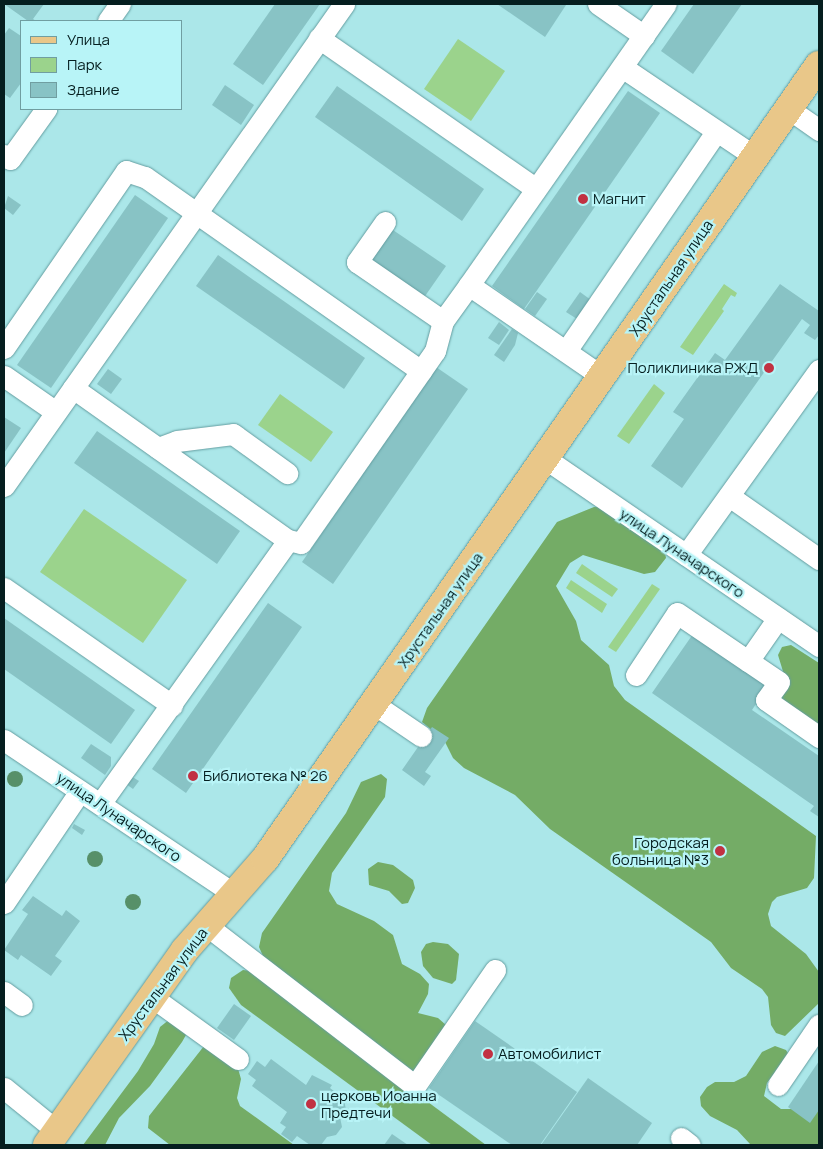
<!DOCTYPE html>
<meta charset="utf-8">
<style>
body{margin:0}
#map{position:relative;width:823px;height:1149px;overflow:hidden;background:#abe7e9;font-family:Manrope,sans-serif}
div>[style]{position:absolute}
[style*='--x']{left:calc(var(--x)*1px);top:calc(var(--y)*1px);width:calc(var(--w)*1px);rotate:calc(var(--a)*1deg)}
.green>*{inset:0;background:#9bd38c}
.forest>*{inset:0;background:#74ac66}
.building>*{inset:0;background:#88c3c5}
.roads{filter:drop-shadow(0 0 1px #649da0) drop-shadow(0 0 1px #649da0)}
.minor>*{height:21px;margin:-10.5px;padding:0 10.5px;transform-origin:10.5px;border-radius:10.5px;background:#fff}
.major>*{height:28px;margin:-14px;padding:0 14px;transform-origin:14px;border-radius:14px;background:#e9c789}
.trees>*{width:16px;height:16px;margin:-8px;border-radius:50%;background:#579069}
.dots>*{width:14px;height:14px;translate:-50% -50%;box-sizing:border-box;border:2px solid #b8f4f7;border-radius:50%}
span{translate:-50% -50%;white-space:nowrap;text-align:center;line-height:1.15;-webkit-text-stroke:4.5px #b8f4f7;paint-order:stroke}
.poi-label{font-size:15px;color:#051e1f}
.left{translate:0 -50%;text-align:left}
.right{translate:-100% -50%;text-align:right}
.street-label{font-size:15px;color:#051e1f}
.frame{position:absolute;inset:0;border:5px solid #051e1f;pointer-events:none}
.legend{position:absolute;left:20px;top:20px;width:162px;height:90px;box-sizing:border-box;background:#b8f4f7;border:1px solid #709ea1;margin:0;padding:6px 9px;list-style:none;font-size:15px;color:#051e1f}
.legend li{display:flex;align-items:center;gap:10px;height:25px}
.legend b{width:25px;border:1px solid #709ea1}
</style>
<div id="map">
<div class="green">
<div style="clip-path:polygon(458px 39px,505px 71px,471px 121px,424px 89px)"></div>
<div style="clip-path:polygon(724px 284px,737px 293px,735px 297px,731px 295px,722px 309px,724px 311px,693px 355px,680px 347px)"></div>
<div style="clip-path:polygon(654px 384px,665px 393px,629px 444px,617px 436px)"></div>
<div style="clip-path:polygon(280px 394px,333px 432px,311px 462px,258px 425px)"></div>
<div style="clip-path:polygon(84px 509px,187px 580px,143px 643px,40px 572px)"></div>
<div style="clip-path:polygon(582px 564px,618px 589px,612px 597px,576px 573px)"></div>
<div style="clip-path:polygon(571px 580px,607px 604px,602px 613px,566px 588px)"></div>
<div style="clip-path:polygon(652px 584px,660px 589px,616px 652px,608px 647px)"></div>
</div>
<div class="forest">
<div style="clip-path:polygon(594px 507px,601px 507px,665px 552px,666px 558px,655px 572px,644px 574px,583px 555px,570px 563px,556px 586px,576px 621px,581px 640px,609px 665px,614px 686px,625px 700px,816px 836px,814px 878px,807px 888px,777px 897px,772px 902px,768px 914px,771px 926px,806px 954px,819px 972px,819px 1003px,785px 1036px,776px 1033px,771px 1025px,768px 997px,762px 989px,731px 968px,711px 942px,550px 829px,515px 795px,464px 768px,453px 758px,444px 740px,422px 722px,427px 708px,557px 522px)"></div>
<div style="clip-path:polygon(791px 645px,819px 663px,819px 734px,778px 701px,785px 678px,778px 655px,782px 647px)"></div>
<div style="clip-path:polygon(381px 774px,387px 779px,385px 797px,332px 873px,329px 891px,337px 904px,374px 921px,393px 935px,402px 964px,420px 974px,429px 984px,428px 994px,418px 1013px,438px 1018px,446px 1025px,414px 1072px,263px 956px,259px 947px,262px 933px,346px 813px,361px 782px)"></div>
<div style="clip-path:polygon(378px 862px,393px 865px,413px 880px,415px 888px,408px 903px,402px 904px,389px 891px,369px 885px,368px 869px)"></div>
<div style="clip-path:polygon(433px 942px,448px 944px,459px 954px,456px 980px,452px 984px,433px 978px,423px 966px,421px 952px,426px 944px)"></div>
<div style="clip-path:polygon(243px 970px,251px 971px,486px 1145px,432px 1145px,241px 1005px,229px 988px,231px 978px)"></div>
<div style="clip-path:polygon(170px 1019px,186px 1035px,182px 1042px,150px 1086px,119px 1118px,105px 1145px,83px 1145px,138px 1071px,154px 1044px,160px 1027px)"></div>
<div style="clip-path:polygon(204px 1046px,237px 1065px,241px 1079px,237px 1098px,240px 1106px,294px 1145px,170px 1145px,148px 1128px,149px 1116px)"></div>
<div style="clip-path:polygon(775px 1046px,786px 1050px,789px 1055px,767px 1083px,764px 1096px,781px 1109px,794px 1109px,819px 1073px,819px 1145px,750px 1144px,737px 1130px,710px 1116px,701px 1106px,700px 1097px,707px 1087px,715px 1082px,734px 1082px,746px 1076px,762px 1052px)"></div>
</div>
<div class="building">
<div style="clip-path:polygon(4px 4px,44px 4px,33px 19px,36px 21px,28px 21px)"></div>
<div style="clip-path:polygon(275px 4px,320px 4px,263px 85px,233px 64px)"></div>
<div style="clip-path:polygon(497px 4px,564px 4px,566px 5px,545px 37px)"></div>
<div style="clip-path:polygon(694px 4px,742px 4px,693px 74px,661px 51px)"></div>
<div style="clip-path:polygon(9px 28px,21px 36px,21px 83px,10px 98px,4px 94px,4px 35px)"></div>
<div style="clip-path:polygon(225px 85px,254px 105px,241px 125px,212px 105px)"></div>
<div style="clip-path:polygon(337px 86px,484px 189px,462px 221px,315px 117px)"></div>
<div style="clip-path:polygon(628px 91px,660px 113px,524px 309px,492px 286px)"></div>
<div style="clip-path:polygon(135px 195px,168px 218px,51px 388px,17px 365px)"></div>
<div style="clip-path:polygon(8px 196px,21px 205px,13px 215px,4px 208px)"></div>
<div style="clip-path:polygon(390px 228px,446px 266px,423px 299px,367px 261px)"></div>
<div style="clip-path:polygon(218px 255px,365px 358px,344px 389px,196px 286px)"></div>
<div style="clip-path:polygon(780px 284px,819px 311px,819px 335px,815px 340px,804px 333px,810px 325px,802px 319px,682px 488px,651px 466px,684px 419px,673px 412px,715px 353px,725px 360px)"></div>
<div style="clip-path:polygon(537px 292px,547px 299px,535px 316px,525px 309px)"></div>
<div style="clip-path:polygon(580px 292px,591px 300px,577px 319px,566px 312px)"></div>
<div style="clip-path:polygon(499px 322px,509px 330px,499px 345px,488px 338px)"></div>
<div style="clip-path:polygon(512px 329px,518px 333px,515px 345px,504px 362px,494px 355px)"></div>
<div style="clip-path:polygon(436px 367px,468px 389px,333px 584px,302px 562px)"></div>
<div style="clip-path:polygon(108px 369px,122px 379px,111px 394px,97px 384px)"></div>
<div style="clip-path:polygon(4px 417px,21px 428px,4px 453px)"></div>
<div style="clip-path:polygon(97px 431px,240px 531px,217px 564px,74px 463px)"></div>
<div style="clip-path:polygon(268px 603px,302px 627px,186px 793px,152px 769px)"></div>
<div style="clip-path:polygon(4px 618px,135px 710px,111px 744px,4px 669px)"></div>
<div style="clip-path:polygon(693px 634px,768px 686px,752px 710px,819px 756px,819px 817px,810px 811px,814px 806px,652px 693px)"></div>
<div style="clip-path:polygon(432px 727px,449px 738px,425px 772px,431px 776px,424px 786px,402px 770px)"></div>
<div style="clip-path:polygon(91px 744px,111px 757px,111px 766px,105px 775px,81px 758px)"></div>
<div style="clip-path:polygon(131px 776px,139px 781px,133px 789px,126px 784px)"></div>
<div style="clip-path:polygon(74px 824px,85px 830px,82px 835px,72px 828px)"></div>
<div style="clip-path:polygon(33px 896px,62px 916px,66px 910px,80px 921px,55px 956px,62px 961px,51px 976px,21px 955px,18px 960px,4px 950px,28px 914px,22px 910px)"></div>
<div style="clip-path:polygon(234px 1004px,251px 1016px,234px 1040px,217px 1028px)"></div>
<div style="clip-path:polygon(475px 1021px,577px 1092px,540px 1145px,512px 1145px,429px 1088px)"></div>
<div style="clip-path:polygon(271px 1059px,306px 1085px,312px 1075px,332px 1085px,330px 1088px,344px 1099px,346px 1110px,340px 1117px,342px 1127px,336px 1135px,327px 1137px,321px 1145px,310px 1145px,297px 1136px,292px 1142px,281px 1134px,286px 1127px,280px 1123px,287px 1112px,252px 1086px,256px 1080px,248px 1074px,257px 1061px,265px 1067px)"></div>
<div style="clip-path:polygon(819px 1061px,819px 1110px,810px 1123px,788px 1107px)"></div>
<div style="clip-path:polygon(588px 1078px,652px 1123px,637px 1145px,541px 1145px)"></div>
<div style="clip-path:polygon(392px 1134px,408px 1145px,384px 1145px)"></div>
</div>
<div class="roads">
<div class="minor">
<div style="--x:598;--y:4;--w:56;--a:34.8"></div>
<div style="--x:108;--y:21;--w:21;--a:-55"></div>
<div style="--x:319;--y:38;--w:264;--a:34.8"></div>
<div style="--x:622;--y:67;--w:159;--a:34"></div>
<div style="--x:789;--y:109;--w:37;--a:35"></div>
<div style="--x:4;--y:155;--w:7;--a:34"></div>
<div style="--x:10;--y:159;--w:62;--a:-54.2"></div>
<div style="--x:385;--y:222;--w:49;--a:125"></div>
<div style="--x:357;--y:262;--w:104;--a:34.5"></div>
<div style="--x:469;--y:285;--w:343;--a:-55"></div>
<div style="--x:4;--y:348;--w:215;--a:-55.4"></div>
<div style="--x:126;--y:171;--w:20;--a:18"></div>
<div style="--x:145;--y:177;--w:337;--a:35.1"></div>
<div style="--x:421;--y:371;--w:24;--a:-55"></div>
<div style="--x:435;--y:351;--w:31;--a:-75"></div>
<div style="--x:443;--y:321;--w:44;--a:-54.2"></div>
<div style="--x:469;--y:285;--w:163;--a:34.5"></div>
<div style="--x:566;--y:351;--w:265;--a:-55.6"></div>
<div style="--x:4;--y:376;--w:63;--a:34.7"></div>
<div style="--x:73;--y:388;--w:263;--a:35.3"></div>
<div style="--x:158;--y:448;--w:20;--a:-20"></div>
<div style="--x:177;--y:441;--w:56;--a:-7.1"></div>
<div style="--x:233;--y:434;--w:67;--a:35.8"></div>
<div style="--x:546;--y:459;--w:331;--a:34.4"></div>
<div style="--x:4;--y:486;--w:590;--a:-54.8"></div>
<div style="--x:729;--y:496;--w:110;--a:35"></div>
<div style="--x:686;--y:555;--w:228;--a:-54.3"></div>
<div style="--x:4;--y:588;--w:205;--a:34.9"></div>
<div style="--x:778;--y:618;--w:52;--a:124.9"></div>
<div style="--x:748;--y:661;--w:37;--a:34"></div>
<div style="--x:779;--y:682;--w:22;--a:126"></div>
<div style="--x:766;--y:700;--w:65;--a:34.9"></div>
<div style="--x:636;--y:675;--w:74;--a:-56.5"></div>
<div style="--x:677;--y:613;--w:86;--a:34.1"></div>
<div style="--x:374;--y:704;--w:57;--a:34.2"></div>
<div style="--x:4;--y:740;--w:277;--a:33.8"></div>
<div style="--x:100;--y:804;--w:324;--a:-54.5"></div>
<div style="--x:288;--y:540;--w:13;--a:13"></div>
<div style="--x:301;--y:543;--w:210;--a:-55.1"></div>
<div style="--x:4;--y:903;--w:135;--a:-55.8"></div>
<div style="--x:206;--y:925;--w:264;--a:37.6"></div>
<div style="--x:415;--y:1086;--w:141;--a:-55.4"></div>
<div style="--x:4;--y:992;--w:22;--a:36"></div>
<div style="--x:152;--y:997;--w:106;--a:35.8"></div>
<div style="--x:778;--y:1085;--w:73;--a:-55.7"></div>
<div style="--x:4;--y:1088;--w:68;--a:39.1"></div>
<div style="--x:681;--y:1138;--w:11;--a:38"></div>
</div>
<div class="major">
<div style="--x:47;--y:1145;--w:239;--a:-54.7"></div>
<div style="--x:185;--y:950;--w:121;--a:-48.7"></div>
<div style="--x:265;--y:859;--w:968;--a:-55.1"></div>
</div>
</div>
<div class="trees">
<div style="left:15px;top:779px"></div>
<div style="left:95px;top:859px"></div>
<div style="left:133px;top:902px"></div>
</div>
<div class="dots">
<div style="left:583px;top:199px;background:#c13142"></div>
<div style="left:769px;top:368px;background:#c13142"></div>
<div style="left:193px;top:776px;background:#c13142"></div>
<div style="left:720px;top:851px;background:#c13142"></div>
<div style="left:488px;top:1054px;background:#c13142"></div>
<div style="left:311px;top:1104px;background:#c13142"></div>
</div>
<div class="poi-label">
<span class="left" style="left:593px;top:199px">Магнит</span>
<span class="right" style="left:758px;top:368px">Поликлиника РЖД</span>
<span class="left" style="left:203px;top:776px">Библиотека № 26</span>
<span class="right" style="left:709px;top:851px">Городская<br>больница №3</span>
<span class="left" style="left:498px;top:1054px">Автомобилист</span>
<span class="left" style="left:321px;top:1104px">церковь Иоанна<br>Предтечи</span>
</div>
<div class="street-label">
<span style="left:671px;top:278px;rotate:-56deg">Хрустальная улица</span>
<span style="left:682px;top:553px;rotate:34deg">улица Луначарского</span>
<span style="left:440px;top:610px;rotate:-55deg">Хрустальная улица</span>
<span style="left:119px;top:817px;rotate:34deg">улица Луначарского</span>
<span style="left:163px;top:984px;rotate:-53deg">Хрустальная улица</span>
</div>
<div class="frame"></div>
<ul class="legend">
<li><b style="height:6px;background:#e9c789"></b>Улица</li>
<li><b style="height:14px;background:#9bd38c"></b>Парк</li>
<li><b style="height:14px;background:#88c3c5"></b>Здание</li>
</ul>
</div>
